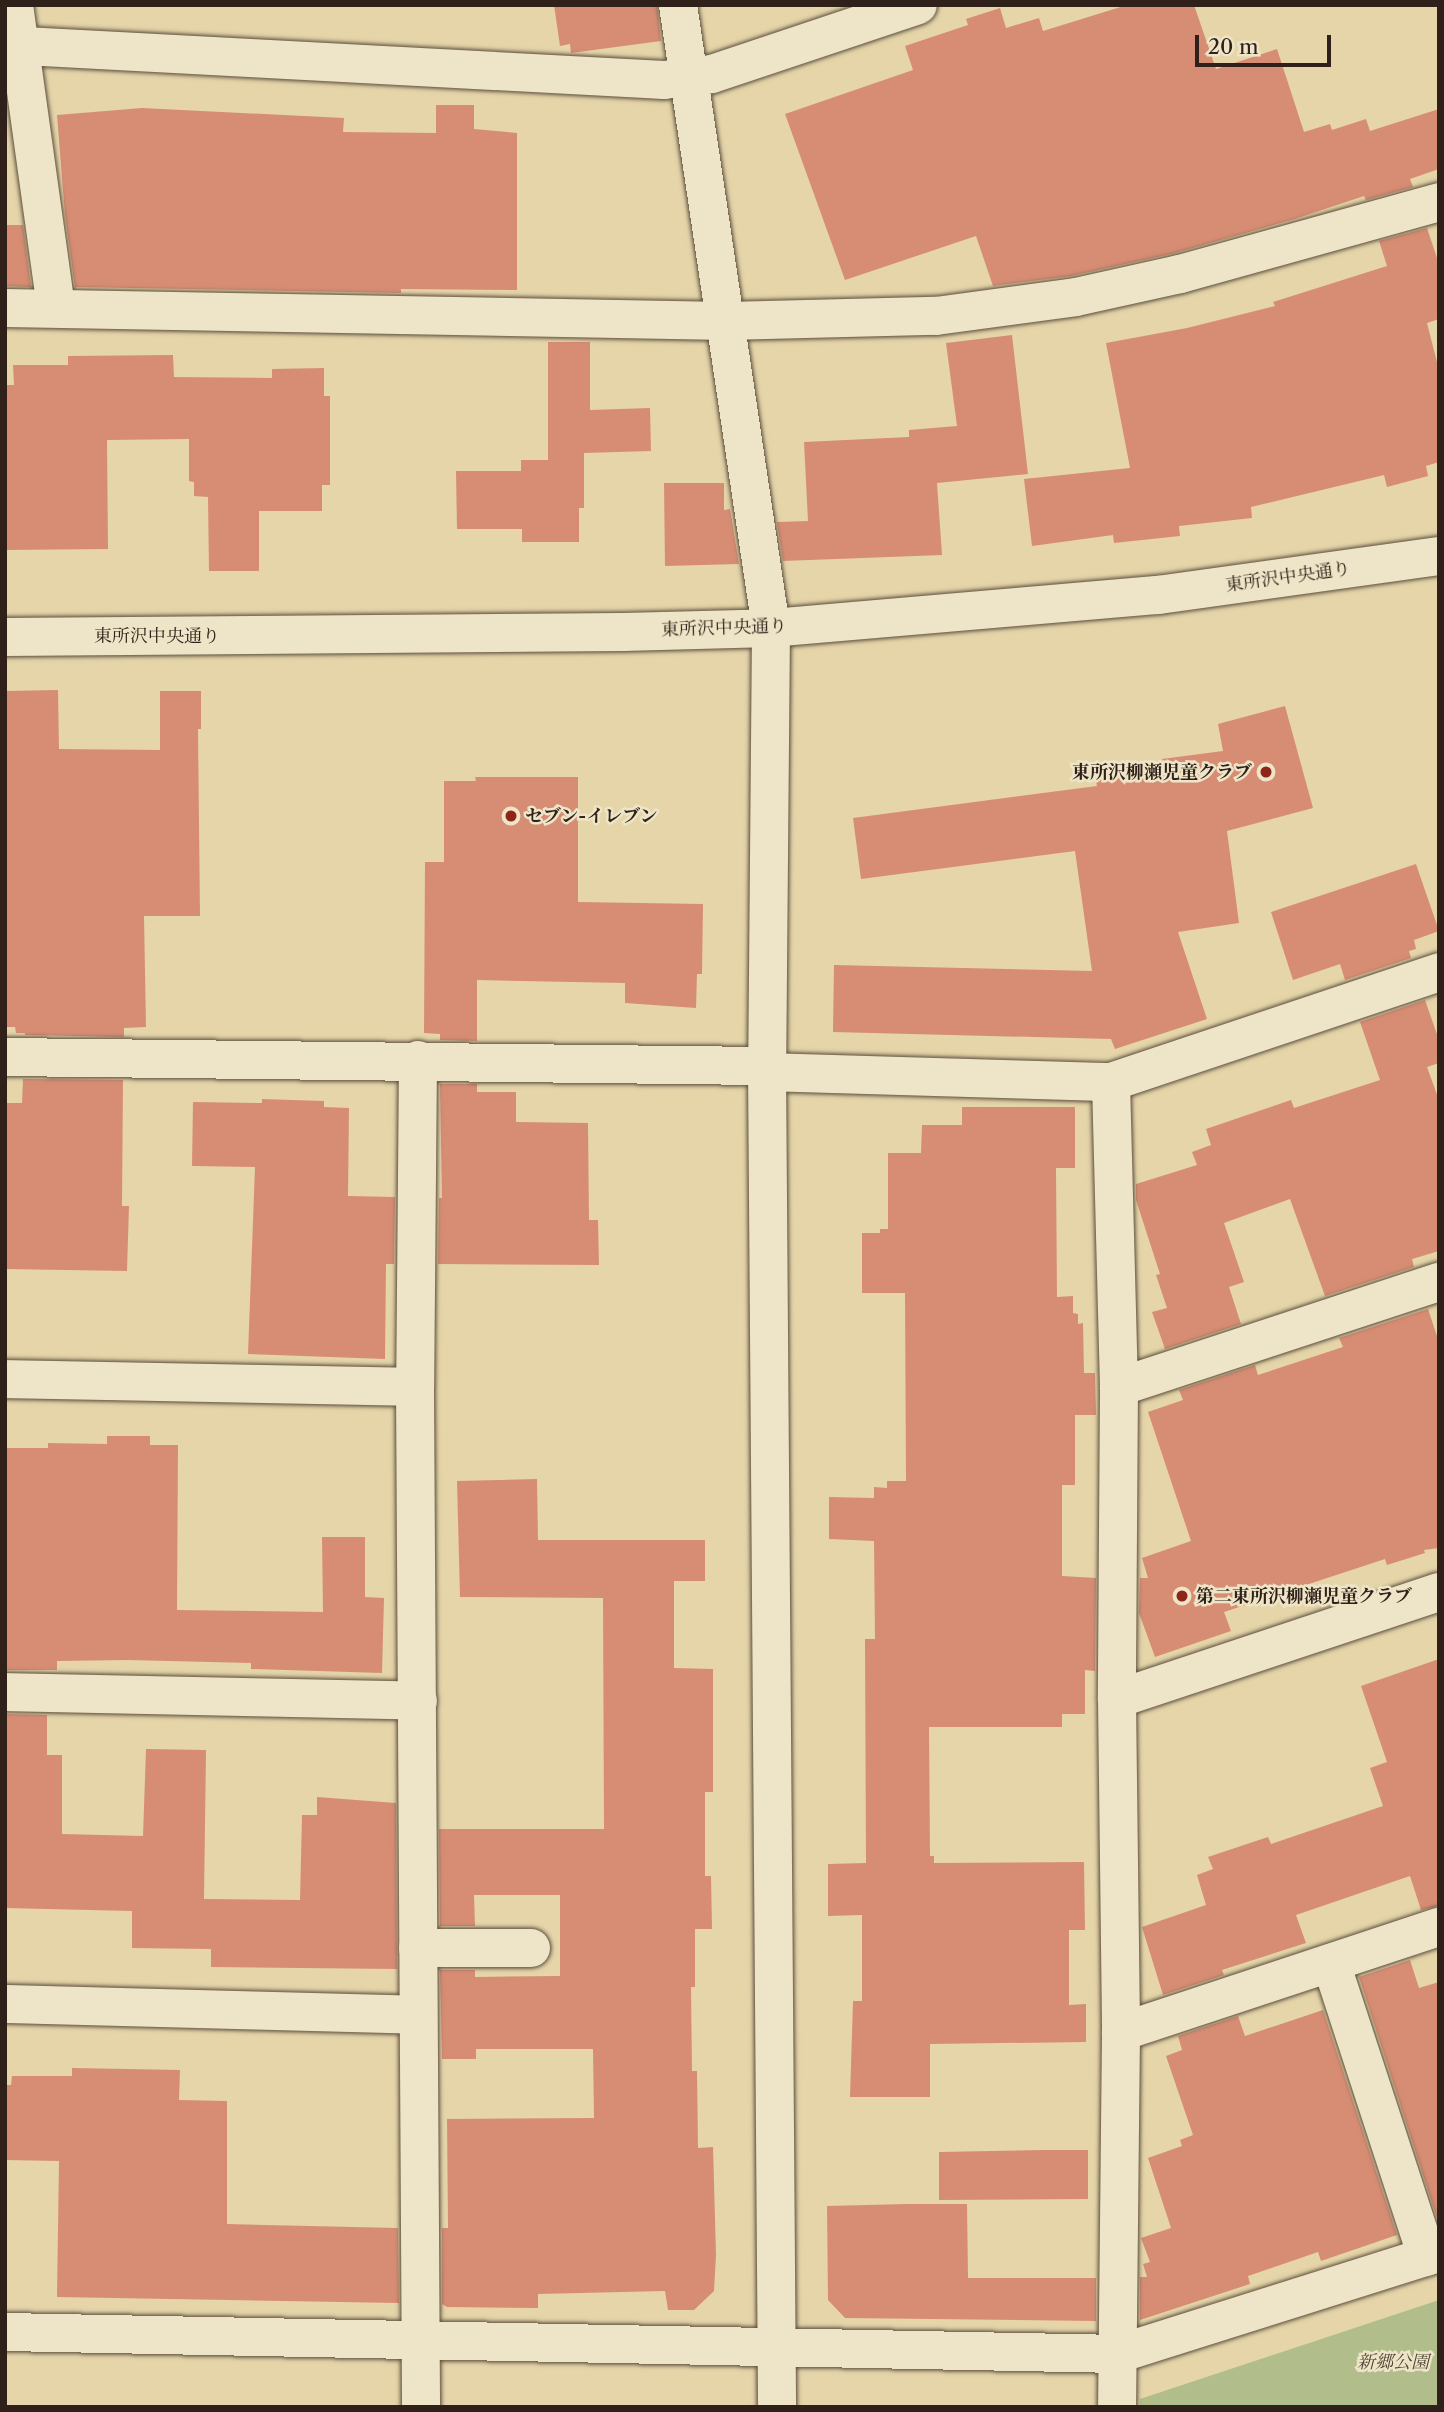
<!DOCTYPE html>
<meta charset="utf-8">
<style>
body{margin:0}
#map{position:relative;width:1444px;height:2412px;overflow:hidden;background:#e5d5a9;font-family:"Libre Caslon Text","Noto Serif JP",serif}
div>[style]{position:absolute}
[style*='--x']{left:calc(var(--x)*1px);top:calc(var(--y)*1px);width:calc(var(--w)*1px);rotate:calc(var(--a)*1deg)}
.green>*{inset:0;background:#b1be8b}
.building>*{inset:0;background:#d78d74}
.roads{filter:drop-shadow(0 0 2px #5c4e3d) drop-shadow(0 0 2px #5c4e3d)}
.minor>*{height:38px;margin:-19px;padding:0 19px;transform-origin:19px;border-radius:19px;background:#eee4c7}
.dots>*{width:19px;height:19px;translate:-50% -50%;box-sizing:border-box;border:4px solid #eee4c7;border-radius:50%}
span{translate:-50% -50%;white-space:nowrap;text-align:center;line-height:1.15;-webkit-text-stroke:5px #eee4c7;paint-order:stroke}
.street-label{font-size:18px;color:#2f2119}
.poi-label{font-size:18px;color:#2f2119;font-weight:700}
.right{translate:-100% -50%;text-align:right}
.left{translate:0 -50%;text-align:left}
.park-label{font-size:18px;color:#504836;font-style:italic}
.frame{position:absolute;inset:0;border:7px solid #2f2119;pointer-events:none}
.scale{position:absolute;left:1195px;top:35px;width:136px;height:32px;box-sizing:border-box;border:4px solid #2f2119;border-top:0;padding-left:9px;font-size:21px;line-height:24px;white-space:nowrap;color:#2f2119;-webkit-text-stroke:5px #eee4c7;paint-order:stroke}
</style>
<div id="map">
<div class="green">
<div style="clip-path:polygon(1439px 2300px,1439px 2407px,1140px 2407px,1140px 2399px)"></div>
</div>
<div class="building">
<div style="clip-path:polygon(554px 5px,657px 5px,661px 41px,571px 53px,570px 44px,560px 46px)"></div>
<div style="clip-path:polygon(1127px 5px,1194px 5px,1216px 69px,1277px 49px,1304px 132px,1330px 124px,1332px 130px,1366px 119px,1370px 131px,1439px 109px,1439px 169px,1410px 179px,1413px 187px,1366px 200px,1364px 196px,1295px 219px,1175px 253px,1071px 276px,993px 286px,976px 236px,845px 280px,785px 114px,913px 70px,905px 46px,968px 25px,966px 19px,1000px 8px,1006px 28px,1039px 18px,1043px 31px)"></div>
<div style="clip-path:polygon(436px 105px,474px 105px,474px 129px,517px 133px,517px 290px,401px 289px,401px 293px,75px 287px,65px 215px,57px 115px,142px 108px,344px 118px,343px 132px,436px 133px)"></div>
<div style="clip-path:polygon(5px 225px,23px 225px,31px 287px,5px 286px)"></div>
<div style="clip-path:polygon(1427px 228px,1439px 264px,1439px 319px,1427px 323px,1439px 370px,1439px 462px,1426px 466px,1428px 476px,1387px 487px,1384px 475px,1251px 507px,1252px 518px,1179px 526px,1180px 536px,1114px 543px,1113px 535px,1032px 546px,1024px 479px,1130px 468px,1106px 343px,1187px 328px,1275px 306px,1273px 302px,1387px 266px,1379px 241px)"></div>
<div style="clip-path:polygon(1012px 335px,1028px 474px,937px 483px,942px 555px,783px 561px,777px 522px,808px 521px,804px 442px,909px 437px,909px 430px,957px 426px,946px 343px)"></div>
<div style="clip-path:polygon(548px 342px,590px 342px,590px 410px,650px 408px,651px 451px,584px 453px,584px 508px,579px 508px,579px 542px,522px 542px,522px 529px,457px 529px,456px 471px,521px 471px,521px 460px,548px 460px)"></div>
<div style="clip-path:polygon(173px 355px,174px 377px,272px 378px,272px 369px,324px 368px,324px 396px,330px 396px,330px 485px,322px 485px,322px 511px,259px 511px,259px 571px,209px 571px,208px 497px,194px 496px,194px 482px,189px 481px,189px 439px,107px 440px,108px 549px,5px 550px,5px 385px,14px 385px,13px 365px,68px 365px,68px 356px)"></div>
<div style="clip-path:polygon(664px 483px,724px 483px,724px 510px,730px 509px,739px 564px,665px 566px)"></div>
<div style="clip-path:polygon(58px 690px,59px 749px,160px 750px,160px 691px,201px 691px,201px 729px,198px 729px,200px 916px,144px 916px,146px 1027px,124px 1028px,124px 1037px,25px 1035px,25px 1033px,16px 1033px,15px 1027px,5px 1027px,5px 691px)"></div>
<div style="clip-path:polygon(1285px 706px,1313px 808px,1227px 831px,1239px 923px,1178px 932px,1207px 1019px,1115px 1049px,1111px 1039px,833px 1032px,834px 965px,1092px 971px,1075px 851px,861px 879px,853px 818px,1097px 786px,1095px 778px,1163px 766px,1162px 759px,1223px 751px,1218px 724px)"></div>
<div style="clip-path:polygon(475px 777px,578px 777px,578px 902px,703px 904px,702px 974px,697px 974px,696px 1008px,625px 1003px,625px 983px,477px 980px,477px 1041px,440px 1040px,440px 1034px,424px 1033px,425px 862px,444px 862px,444px 781px,476px 781px)"></div>
<div style="clip-path:polygon(1416px 864px,1439px 931px,1414px 940px,1416px 949px,1409px 951px,1411px 958px,1345px 980px,1340px 964px,1293px 980px,1271px 912px)"></div>
<div style="clip-path:polygon(1425px 1000px,1439px 1040px,1439px 1063px,1427px 1067px,1439px 1100px,1439px 1251px,1412px 1259px,1414px 1267px,1325px 1296px,1290px 1199px,1224px 1223px,1244px 1282px,1229px 1287px,1241px 1324px,1165px 1349px,1152px 1312px,1167px 1308px,1156px 1275px,1160px 1274px,1136px 1200px,1136px 1184px,1197px 1165px,1192px 1152px,1211px 1145px,1206px 1129px,1291px 1100px,1294px 1108px,1380px 1080px,1360px 1022px)"></div>
<div style="clip-path:polygon(23px 1079px,123px 1080px,122px 1206px,129px 1206px,127px 1271px,5px 1269px,5px 1103px,22px 1103px)"></div>
<div style="clip-path:polygon(440px 1084px,477px 1084px,477px 1092px,516px 1092px,516px 1122px,588px 1123px,589px 1220px,598px 1220px,599px 1265px,438px 1264px,439px 1198px,442px 1198px)"></div>
<div style="clip-path:polygon(262px 1099px,324px 1101px,324px 1107px,349px 1108px,348px 1196px,395px 1197px,394px 1264px,386px 1264px,385px 1359px,248px 1354px,255px 1167px,192px 1166px,193px 1102px,262px 1103px)"></div>
<div style="clip-path:polygon(962px 1107px,1075px 1107px,1075px 1168px,1056px 1168px,1057px 1297px,1073px 1296px,1073px 1313px,1078px 1314px,1078px 1324px,1083px 1323px,1084px 1373px,1095px 1373px,1096px 1415px,1075px 1415px,1075px 1485px,1062px 1485px,1062px 1576px,1096px 1578px,1095px 1671px,1085px 1670px,1085px 1714px,1062px 1714px,1062px 1727px,929px 1727px,930px 1856px,934px 1856px,934px 1863px,1084px 1862px,1085px 1930px,1069px 1930px,1069px 2005px,1086px 2004px,1086px 2042px,930px 2044px,930px 2097px,850px 2097px,853px 2001px,862px 2001px,862px 1915px,828px 1916px,828px 1864px,866px 1863px,865px 1639px,875px 1639px,874px 1541px,829px 1539px,829px 1497px,874px 1498px,874px 1487px,887px 1488px,887px 1481px,906px 1481px,905px 1293px,862px 1293px,862px 1233px,880px 1233px,880px 1229px,888px 1229px,888px 1153px,921px 1153px,922px 1125px,962px 1125px)"></div>
<div style="clip-path:polygon(1428px 1309px,1439px 1342px,1439px 1548px,1424px 1550px,1425px 1553px,1387px 1565px,1385px 1559px,1224px 1612px,1231px 1631px,1155px 1657px,1139px 1613px,1140px 1578px,1148px 1578px,1142px 1558px,1191px 1541px,1148px 1412px,1183px 1400px,1179px 1390px,1255px 1365px,1258px 1375px,1343px 1347px,1339px 1338px)"></div>
<div style="clip-path:polygon(107px 1436px,150px 1436px,150px 1445px,178px 1445px,177px 1610px,323px 1612px,322px 1537px,365px 1537px,365px 1597px,384px 1598px,382px 1673px,251px 1669px,251px 1663px,128px 1660px,57px 1661px,57px 1670px,5px 1670px,5px 1448px,48px 1448px,48px 1443px,107px 1444px)"></div>
<div style="clip-path:polygon(537px 1479px,538px 1540px,705px 1540px,705px 1581px,674px 1581px,674px 1668px,713px 1669px,713px 1792px,705px 1792px,705px 1876px,711px 1876px,712px 1929px,695px 1929px,695px 1987px,691px 1987px,692px 2071px,697px 2071px,698px 2148px,713px 2147px,716px 2255px,714px 2291px,694px 2310px,668px 2310px,665px 2291px,538px 2294px,538px 2308px,447px 2307px,442px 2304px,442px 2228px,448px 2228px,447px 2119px,594px 2118px,593px 2049px,476px 2049px,476px 2059px,442px 2059px,440px 1970px,475px 1970px,475px 1977px,560px 1976px,560px 1895px,474px 1895px,475px 1926px,440px 1926px,439px 1829px,604px 1829px,603px 1598px,460px 1597px,457px 1481px)"></div>
<div style="clip-path:polygon(1439px 1659px,1439px 1906px,1421px 1910px,1410px 1876px,1296px 1915px,1306px 1943px,1222px 1970px,1224px 1975px,1163px 1995px,1142px 1927px,1206px 1905px,1197px 1875px,1213px 1869px,1208px 1857px,1268px 1837px,1271px 1844px,1383px 1806px,1370px 1768px,1387px 1762px,1361px 1686px)"></div>
<div style="clip-path:polygon(5px 1714px,47px 1715px,47px 1755px,62px 1755px,62px 1834px,143px 1836px,146px 1749px,206px 1750px,204px 1899px,300px 1900px,302px 1815px,317px 1815px,317px 1797px,396px 1803px,397px 1969px,211px 1967px,211px 1949px,132px 1948px,132px 1911px,5px 1908px)"></div>
<div style="clip-path:polygon(1410px 1960px,1419px 1988px,1439px 1982px,1438px 2221px,1359px 1977px)"></div>
<div style="clip-path:polygon(1323px 2010px,1397px 2235px,1321px 2261px,1318px 2252px,1248px 2276px,1250px 2284px,1140px 2320px,1140px 2277px,1147px 2277px,1143px 2264px,1150px 2262px,1141px 2238px,1171px 2228px,1148px 2158px,1182px 2146px,1180px 2140px,1193px 2135px,1166px 2056px,1182px 2050px,1178px 2036px,1238px 2016px,1245px 2036px)"></div>
<div style="clip-path:polygon(72px 2068px,180px 2070px,179px 2100px,227px 2101px,227px 2224px,398px 2228px,399px 2303px,57px 2297px,59px 2161px,5px 2160px,5px 2085px,11px 2085px,12px 2076px,72px 2076px)"></div>
<div style="clip-path:polygon(1044px 2150px,1088px 2150px,1088px 2199px,939px 2200px,939px 2152px)"></div>
<div style="clip-path:polygon(908px 2204px,967px 2204px,968px 2278px,1096px 2278px,1096px 2321px,845px 2318px,828px 2300px,827px 2206px)"></div>
</div>
<div class="roads">
<div class="minor">
<div style="--x:14;--y:5;--w:305;--a:82.1"></div>
<div style="--x:678;--y:5;--w:630;--a:81.51"></div>
<div style="--x:771;--y:628;--w:438;--a:90.5"></div>
<div style="--x:767;--y:1066;--w:1341;--a:89.57"></div>
<div style="--x:5;--y:45;--w:660;--a:3.04"></div>
<div style="--x:664;--y:80;--w:48;--a:-7.1"></div>
<div style="--x:712;--y:74;--w:217;--a:-18.5"></div>
<div style="--x:5;--y:308;--w:721;--a:1.03"></div>
<div style="--x:726;--y:321;--w:210;--a:-1.4"></div>
<div style="--x:936;--y:316;--w:141;--a:-7.7"></div>
<div style="--x:1076;--y:297;--w:107;--a:-12.5"></div>
<div style="--x:1180;--y:274;--w:269;--a:-15.5"></div>
<div style="--x:5;--y:637;--w:618;--a:-0.46"></div>
<div style="--x:623;--y:632;--w:148;--a:-1.5"></div>
<div style="--x:771;--y:628;--w:388;--a:-4.9"></div>
<div style="--x:1158;--y:595;--w:284;--a:-7.9"></div>
<div style="--x:5;--y:1057;--w:762;--a:0.68"></div>
<div style="--x:418;--y:1060;--w:327;--a:90.5"></div>
<div style="--x:415;--y:1387;--w:1020;--a:89.66"></div>
<div style="--x:767;--y:1072;--w:344;--a:1.7"></div>
<div style="--x:1111;--y:1082;--w:346;--a:-18.5"></div>
<div style="--x:1111;--y:1082;--w:305;--a:88.5"></div>
<div style="--x:1119;--y:1387;--w:312;--a:90.4"></div>
<div style="--x:1117;--y:1699;--w:333;--a:89.3"></div>
<div style="--x:1121;--y:2032;--w:375;--a:90.6"></div>
<div style="--x:5;--y:1379;--w:410;--a:1.1"></div>
<div style="--x:1119;--y:1387;--w:337;--a:-18.2"></div>
<div style="--x:5;--y:1692;--w:413;--a:1.2"></div>
<div style="--x:1117;--y:1699;--w:339;--a:-18.4"></div>
<div style="--x:418;--y:1948;--w:113;--a:0"></div>
<div style="--x:1331;--y:1963;--w:309;--a:71.9"></div>
<div style="--x:5;--y:2004;--w:412;--a:1.5"></div>
<div style="--x:1121;--y:2032;--w:335;--a:-18.3"></div>
<div style="--x:5;--y:2332;--w:1113;--a:1.13"></div>
<div style="--x:1118;--y:2354;--w:337;--a:-17.5"></div>
</div>
</div>
<div class="dots">
<div style="left:1266px;top:772px;background:#8f2418"></div>
<div style="left:511px;top:816px;background:#8f2418"></div>
<div style="left:1182px;top:1596px;background:#8f2418"></div>
</div>
<div class="street-label">
<span style="left:1288px;top:577px;rotate:-8deg">東所沢中央通り</span>
<span style="left:724px;top:628px;rotate:-2deg">東所沢中央通り</span>
<span style="left:157px;top:636px">東所沢中央通り</span>
</div>
<div class="poi-label">
<span class="right" style="left:1252px;top:772px">東所沢柳瀬児童クラブ</span>
<span class="left" style="left:525px;top:816px">セブン-イレブン</span>
<span class="left" style="left:1196px;top:1596px">第二東所沢柳瀬児童クラブ</span>
</div>
<div class="park-label">
<span style="left:1393px;top:2362px">新郷公園</span>
</div>
<div class="frame"></div>
<div class="scale">20 m</div>
</div>
